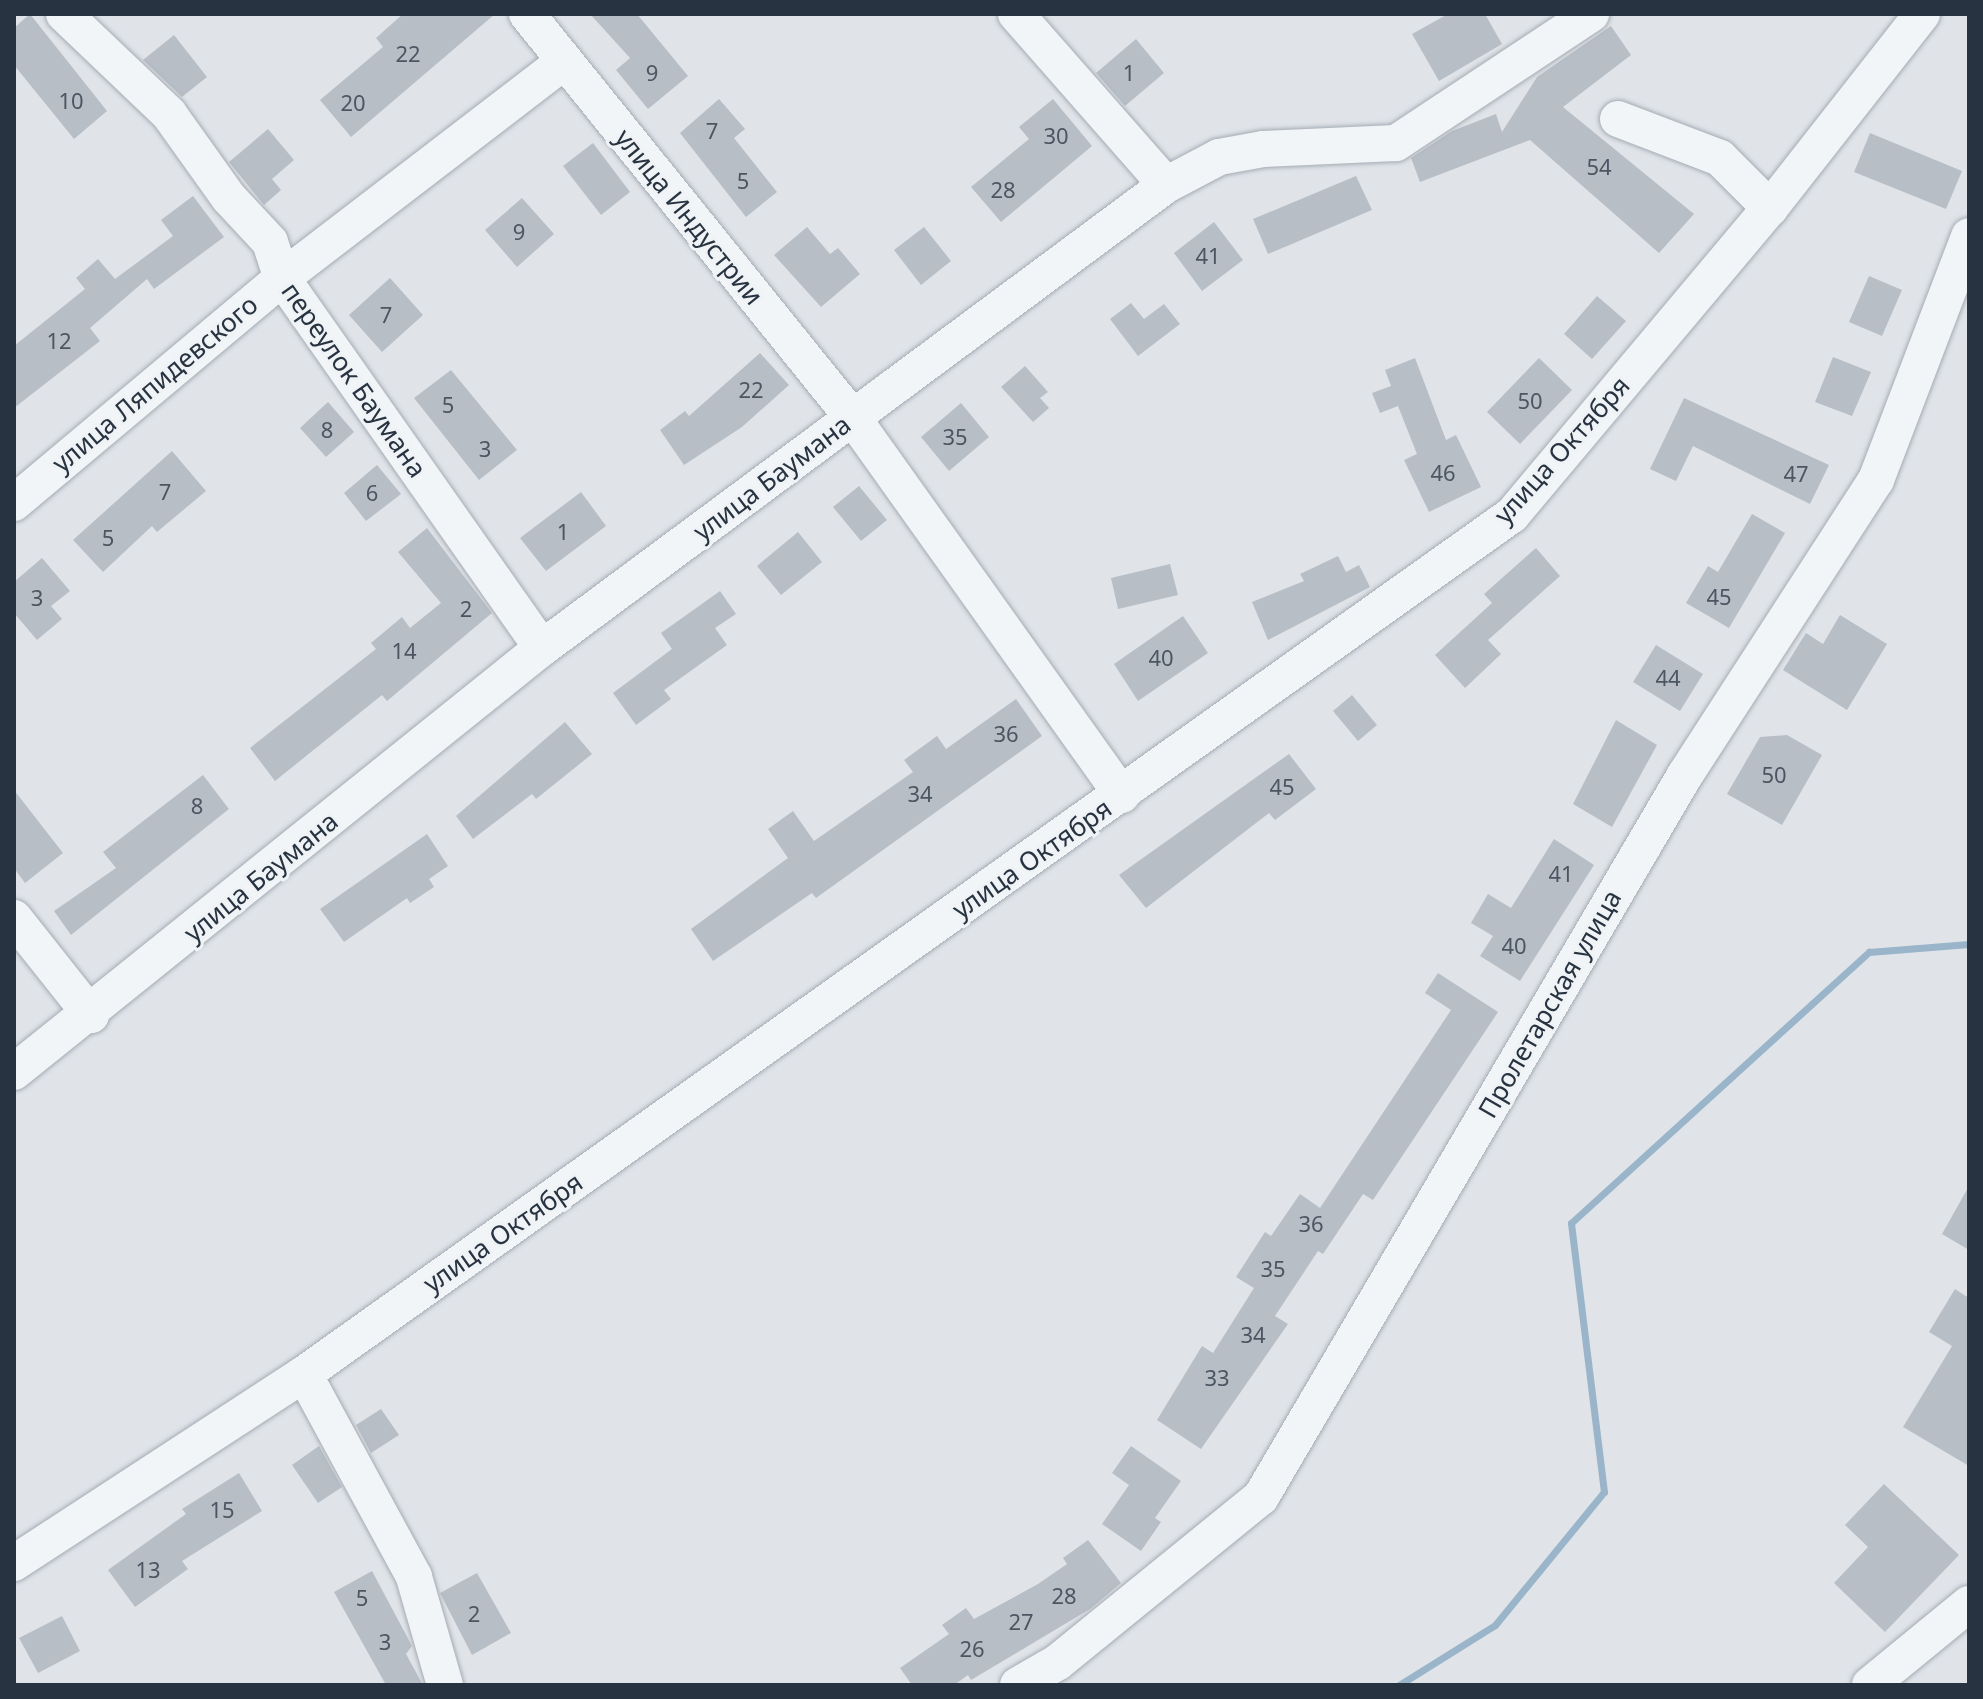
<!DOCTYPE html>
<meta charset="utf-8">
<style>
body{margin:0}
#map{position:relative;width:1983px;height:1699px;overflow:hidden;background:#e0e4e9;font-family:"Noto Sans",sans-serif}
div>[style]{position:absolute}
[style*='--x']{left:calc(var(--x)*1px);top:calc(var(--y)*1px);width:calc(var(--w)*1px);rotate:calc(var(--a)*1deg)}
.stream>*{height:7px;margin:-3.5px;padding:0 3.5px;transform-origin:3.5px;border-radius:3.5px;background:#9ab5ca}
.building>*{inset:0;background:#b7bec6}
.roads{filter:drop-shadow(0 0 2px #a5abb3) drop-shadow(0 0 2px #a5abb3)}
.minor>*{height:36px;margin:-18px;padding:0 18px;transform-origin:18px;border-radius:18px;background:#f2f5f7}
span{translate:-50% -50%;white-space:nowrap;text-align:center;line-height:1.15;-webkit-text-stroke:6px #eff3f6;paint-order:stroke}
.number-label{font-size:22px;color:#4c5662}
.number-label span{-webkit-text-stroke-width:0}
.street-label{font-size:26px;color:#283341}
.frame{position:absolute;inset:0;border:16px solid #283341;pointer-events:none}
</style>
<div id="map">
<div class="stream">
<div style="--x:1399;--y:1685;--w:113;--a:-32"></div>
<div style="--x:1495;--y:1625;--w:172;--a:-50.7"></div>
<div style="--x:1604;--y:1492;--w:271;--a:-97"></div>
<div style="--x:1571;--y:1223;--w:403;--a:-42.3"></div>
<div style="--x:1869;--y:952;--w:100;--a:-4.6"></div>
</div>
<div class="building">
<div style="clip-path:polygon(30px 14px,107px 111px,74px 139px,14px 65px,14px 28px)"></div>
<div style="clip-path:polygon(403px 14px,495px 14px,351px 137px,320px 100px,383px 47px,376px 38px)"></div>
<div style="clip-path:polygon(590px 14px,637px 14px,688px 76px,648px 109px,616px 70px,630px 58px)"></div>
<div style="clip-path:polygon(1448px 14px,1485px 14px,1502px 44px,1439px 81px,1412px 34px)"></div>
<div style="clip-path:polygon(1611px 26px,1631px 55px,1563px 107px,1694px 214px,1659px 253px,1530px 140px,1420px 182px,1411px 158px,1452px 131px,1496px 114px,1502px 132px,1537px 77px)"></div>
<div style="clip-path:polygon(174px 35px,207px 77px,182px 97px,143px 60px)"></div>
<div style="clip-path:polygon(1136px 39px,1164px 73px,1125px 106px,1096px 73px)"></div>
<div style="clip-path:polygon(719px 99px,745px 129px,734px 138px,777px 192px,746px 217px,680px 133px)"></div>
<div style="clip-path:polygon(1053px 99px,1092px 146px,1001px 222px,971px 187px,1029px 139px,1019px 127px)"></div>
<div style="clip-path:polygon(268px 129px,294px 160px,272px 179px,281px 190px,264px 205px,229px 162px)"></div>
<div style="clip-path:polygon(1870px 133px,1962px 171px,1946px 209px,1854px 172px)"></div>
<div style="clip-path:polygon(593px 143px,630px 192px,601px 215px,563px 166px)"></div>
<div style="clip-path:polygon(1356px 176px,1372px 210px,1268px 254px,1253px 219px)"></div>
<div style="clip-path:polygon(193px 196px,224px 237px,154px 289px,147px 279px,90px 328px,100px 341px,14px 408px,14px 346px,85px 289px,76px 278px,98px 259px,115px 279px,173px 236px,161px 220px)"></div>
<div style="clip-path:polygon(522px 198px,554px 234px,517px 267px,485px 230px)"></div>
<div style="clip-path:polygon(1214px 222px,1243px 260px,1202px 291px,1174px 253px)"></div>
<div style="clip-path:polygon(807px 227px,830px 254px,838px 248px,860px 274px,821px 307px,774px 255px)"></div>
<div style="clip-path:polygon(924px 227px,951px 261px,921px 285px,894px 250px)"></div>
<div style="clip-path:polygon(1869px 276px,1902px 290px,1882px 336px,1849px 322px)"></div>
<div style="clip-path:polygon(390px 278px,423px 315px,382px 352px,349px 315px)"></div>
<div style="clip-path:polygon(1597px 296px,1626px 321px,1592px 359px,1564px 334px)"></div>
<div style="clip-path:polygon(1131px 303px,1144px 319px,1164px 304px,1180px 324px,1138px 356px,1110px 319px)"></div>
<div style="clip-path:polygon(760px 353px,789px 385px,742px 427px,684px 465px,660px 430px,685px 411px,689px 416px)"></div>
<div style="clip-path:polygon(1833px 357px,1871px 372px,1852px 416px,1815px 402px)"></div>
<div style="clip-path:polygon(1415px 358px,1446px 440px,1456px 435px,1481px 487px,1429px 512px,1404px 460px,1417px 454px,1398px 406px,1380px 413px,1372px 393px,1391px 386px,1385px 370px)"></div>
<div style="clip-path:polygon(1539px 358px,1572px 390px,1520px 444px,1487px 412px)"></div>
<div style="clip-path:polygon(1025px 366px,1048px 392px,1040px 398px,1049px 408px,1033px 422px,1001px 387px)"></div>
<div style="clip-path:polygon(451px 370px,517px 450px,479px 480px,414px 398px)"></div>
<div style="clip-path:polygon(1684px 398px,1829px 465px,1810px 504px,1693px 446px,1676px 481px,1650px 469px)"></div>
<div style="clip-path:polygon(328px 402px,354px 432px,326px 457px,300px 428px)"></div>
<div style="clip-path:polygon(961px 403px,989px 437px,949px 471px,921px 437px)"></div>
<div style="clip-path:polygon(172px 451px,206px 491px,157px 532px,152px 526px,103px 572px,73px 540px)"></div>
<div style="clip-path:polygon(377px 465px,401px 494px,366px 521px,344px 493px)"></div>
<div style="clip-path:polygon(859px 486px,887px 520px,861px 541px,833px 507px)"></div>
<div style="clip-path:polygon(581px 492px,606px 526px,546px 571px,520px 538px)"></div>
<div style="clip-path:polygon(1752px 514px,1785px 533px,1729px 628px,1686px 603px,1708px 566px,1718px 572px)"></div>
<div style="clip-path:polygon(427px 528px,492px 613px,387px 701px,382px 695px,275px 781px,250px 748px,376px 649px,371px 643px,402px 617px,410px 628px,441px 603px,398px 552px)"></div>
<div style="clip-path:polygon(798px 532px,822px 562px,781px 595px,757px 566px)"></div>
<div style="clip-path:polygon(1536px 548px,1560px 576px,1488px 640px,1501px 654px,1465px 688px,1435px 655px,1492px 603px,1484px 594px)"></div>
<div style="clip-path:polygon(1338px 556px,1346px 572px,1359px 565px,1370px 587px,1268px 640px,1252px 602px,1304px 581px,1300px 574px)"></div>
<div style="clip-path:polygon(42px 558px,70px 591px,51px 606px,62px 619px,37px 640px,14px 613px,14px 582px)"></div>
<div style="clip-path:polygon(1170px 564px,1178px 595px,1118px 609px,1111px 578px)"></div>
<div style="clip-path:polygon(720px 591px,736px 614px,715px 628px,727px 645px,664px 690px,671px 699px,636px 725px,613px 693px,672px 649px,661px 633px)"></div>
<div style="clip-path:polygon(1840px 615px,1887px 644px,1847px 710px,1783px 670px,1806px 633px,1823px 644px)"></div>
<div style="clip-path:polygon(1183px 616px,1208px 653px,1138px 701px,1114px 664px)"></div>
<div style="clip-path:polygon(1656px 645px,1703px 674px,1680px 711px,1633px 682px)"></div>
<div style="clip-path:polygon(1352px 695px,1377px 725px,1358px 741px,1333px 711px)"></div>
<div style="clip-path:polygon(1016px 699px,1042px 736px,816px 898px,812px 893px,713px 961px,691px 929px,788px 858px,768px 829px,793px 811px,814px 841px,913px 772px,904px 760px,937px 736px,946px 749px)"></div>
<div style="clip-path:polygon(1616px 720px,1657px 745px,1612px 827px,1573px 804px)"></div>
<div style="clip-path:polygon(565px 722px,592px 754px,536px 799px,532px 794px,473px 839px,456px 816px)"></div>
<div style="clip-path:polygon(1787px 735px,1822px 755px,1782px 825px,1727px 794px,1760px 737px)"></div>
<div style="clip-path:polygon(1289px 754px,1316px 789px,1275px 820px,1269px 813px,1146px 908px,1119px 875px)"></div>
<div style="clip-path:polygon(203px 775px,229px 809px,71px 935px,54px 911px,116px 868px,103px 852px)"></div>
<div style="clip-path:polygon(14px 790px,63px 853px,25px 883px,14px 868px)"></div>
<div style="clip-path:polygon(427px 834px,448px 866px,429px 879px,434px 887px,410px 903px,407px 898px,344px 942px,320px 909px)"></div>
<div style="clip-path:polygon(1554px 839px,1594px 865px,1520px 981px,1480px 956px,1493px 936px,1471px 923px,1488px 894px,1511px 908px)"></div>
<div style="clip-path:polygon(1438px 973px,1498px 1012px,1373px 1200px,1363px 1194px,1323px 1254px,1318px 1251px,1275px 1316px,1288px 1324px,1201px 1449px,1157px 1420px,1202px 1346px,1213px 1353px,1254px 1288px,1236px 1277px,1265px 1232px,1271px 1236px,1300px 1194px,1320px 1208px,1451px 1010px,1425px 993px)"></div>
<div style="clip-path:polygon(1969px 1186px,1969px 1250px,1942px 1234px)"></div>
<div style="clip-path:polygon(1955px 1289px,1969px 1298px,1969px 1466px,1903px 1427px,1952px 1346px,1929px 1332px)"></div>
<div style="clip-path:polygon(381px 1409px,399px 1435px,371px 1453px,356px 1425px)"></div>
<div style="clip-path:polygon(319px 1446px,342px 1487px,318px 1503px,292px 1465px)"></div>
<div style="clip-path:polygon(1131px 1446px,1181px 1481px,1155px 1518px,1161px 1522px,1141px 1551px,1102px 1524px,1129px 1485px,1112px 1473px)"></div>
<div style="clip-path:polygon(239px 1473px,262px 1511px,182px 1561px,188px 1569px,135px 1607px,108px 1570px,186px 1514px,182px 1509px)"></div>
<div style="clip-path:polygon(1884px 1484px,1959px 1555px,1885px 1632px,1834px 1583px,1868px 1547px,1845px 1525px)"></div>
<div style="clip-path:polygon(1088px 1540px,1121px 1583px,1090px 1609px,971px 1680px,968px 1675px,954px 1685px,912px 1685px,900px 1668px,949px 1634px,942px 1625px,966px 1608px,974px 1619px,1038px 1584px,1067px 1564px,1063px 1558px)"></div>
<div style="clip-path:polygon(372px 1571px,412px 1646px,406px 1654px,423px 1685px,386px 1685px,334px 1592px)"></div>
<div style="clip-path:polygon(477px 1573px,511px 1633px,472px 1655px,440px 1593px)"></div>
<div style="clip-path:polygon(62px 1616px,80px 1651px,38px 1673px,19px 1638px)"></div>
</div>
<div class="roads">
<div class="minor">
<div style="--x:64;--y:14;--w:145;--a:43.6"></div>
<div style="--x:169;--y:114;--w:103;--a:54.5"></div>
<div style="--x:229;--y:198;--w:60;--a:47"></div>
<div style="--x:270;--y:242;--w:38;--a:72"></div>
<div style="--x:282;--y:278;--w:452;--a:54.9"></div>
<div style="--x:527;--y:14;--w:519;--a:51.1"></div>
<div style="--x:853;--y:418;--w:463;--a:54.5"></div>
<div style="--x:1016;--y:14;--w:227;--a:48.7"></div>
<div style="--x:1618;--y:119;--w:109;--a:20.9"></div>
<div style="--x:1720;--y:158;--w:71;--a:45"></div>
<div style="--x:14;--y:503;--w:350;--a:-40"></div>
<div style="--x:282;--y:278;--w:355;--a:-37.5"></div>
<div style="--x:14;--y:918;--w:124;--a:51.6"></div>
<div style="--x:14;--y:1072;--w:677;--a:-38.77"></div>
<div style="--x:542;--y:648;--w:777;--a:-36.57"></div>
<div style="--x:1166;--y:185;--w:60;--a:-27.8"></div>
<div style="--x:1219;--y:157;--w:45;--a:-10.3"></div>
<div style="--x:1263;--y:149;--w:133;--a:-2.6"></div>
<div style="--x:1396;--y:143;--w:234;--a:-33.5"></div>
<div style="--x:304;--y:1374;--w:231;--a:61.5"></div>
<div style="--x:414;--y:1577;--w:112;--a:74"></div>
<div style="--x:14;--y:1563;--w:346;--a:-33.1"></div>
<div style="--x:304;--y:1374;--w:1482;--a:-35.42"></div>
<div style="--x:1512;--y:515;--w:401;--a:-50"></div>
<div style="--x:1770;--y:208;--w:246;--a:-51.9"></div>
<div style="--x:1018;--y:1685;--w:46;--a:-29.9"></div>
<div style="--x:1058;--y:1662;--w:262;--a:-39.1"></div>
<div style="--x:1261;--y:1497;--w:837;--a:-59.58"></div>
<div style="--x:1685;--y:775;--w:351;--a:-57.1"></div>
<div style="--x:1876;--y:480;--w:261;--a:-69.1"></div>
<div style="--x:1870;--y:1685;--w:128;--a:-39.3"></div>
</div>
</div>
<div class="number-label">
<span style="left:408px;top:54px">22</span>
<span style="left:652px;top:73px">9</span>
<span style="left:1129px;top:73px">1</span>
<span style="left:71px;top:101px">10</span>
<span style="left:353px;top:103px">20</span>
<span style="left:712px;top:131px">7</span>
<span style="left:1056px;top:136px">30</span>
<span style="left:1599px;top:167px">54</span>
<span style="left:743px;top:181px">5</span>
<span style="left:1003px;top:190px">28</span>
<span style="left:519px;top:232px">9</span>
<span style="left:1208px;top:256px">41</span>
<span style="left:386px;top:315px">7</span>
<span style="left:59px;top:341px">12</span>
<span style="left:751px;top:390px">22</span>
<span style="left:1530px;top:401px">50</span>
<span style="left:448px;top:405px">5</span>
<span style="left:327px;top:430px">8</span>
<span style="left:955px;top:437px">35</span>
<span style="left:485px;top:449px">3</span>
<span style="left:1443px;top:473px">46</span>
<span style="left:1796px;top:474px">47</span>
<span style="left:165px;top:492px">7</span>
<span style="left:372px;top:493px">6</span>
<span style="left:563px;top:532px">1</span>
<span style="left:108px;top:538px">5</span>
<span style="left:1719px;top:597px">45</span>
<span style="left:37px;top:598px">3</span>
<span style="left:466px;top:609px">2</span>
<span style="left:404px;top:651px">14</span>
<span style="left:1161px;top:658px">40</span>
<span style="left:1668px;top:678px">44</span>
<span style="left:1006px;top:734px">36</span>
<span style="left:1774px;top:775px">50</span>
<span style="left:1282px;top:787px">45</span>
<span style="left:920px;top:794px">34</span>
<span style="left:197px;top:806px">8</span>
<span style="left:1561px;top:874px">41</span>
<span style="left:1514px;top:946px">40</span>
<span style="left:1311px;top:1224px">36</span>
<span style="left:1273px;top:1269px">35</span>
<span style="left:1253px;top:1335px">34</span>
<span style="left:1217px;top:1378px">33</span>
<span style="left:222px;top:1510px">15</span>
<span style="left:148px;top:1570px">13</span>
<span style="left:1064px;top:1596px">28</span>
<span style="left:362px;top:1598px">5</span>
<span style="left:474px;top:1614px">2</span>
<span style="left:1021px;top:1622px">27</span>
<span style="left:385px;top:1642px">3</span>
<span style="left:972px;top:1649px">26</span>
</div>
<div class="street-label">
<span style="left:689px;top:217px;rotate:51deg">улица Индустрии</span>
<span style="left:354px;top:380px;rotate:55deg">переулок Баумана</span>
<span style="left:155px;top:384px;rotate:-40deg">улица Ляпидевского</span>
<span style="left:1562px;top:450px;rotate:-48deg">улица Октября</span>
<span style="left:772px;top:478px;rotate:-37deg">улица Баумана</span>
<span style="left:1032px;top:859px;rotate:-35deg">улица Октября</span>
<span style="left:261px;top:877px;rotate:-39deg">улица Баумана</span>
<span style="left:1550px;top:1004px;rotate:-60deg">Пролетарская улица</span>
<span style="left:503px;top:1233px;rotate:-35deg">улица Октября</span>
</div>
<div class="frame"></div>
</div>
